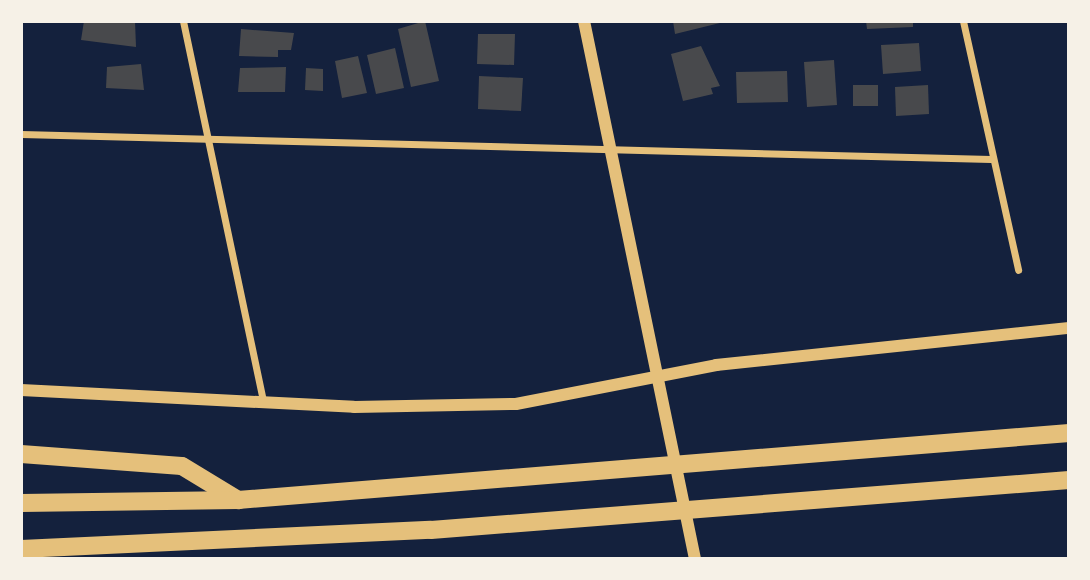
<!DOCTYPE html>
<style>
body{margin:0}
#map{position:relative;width:1090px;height:580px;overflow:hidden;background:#14213d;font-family:"Public Sans",sans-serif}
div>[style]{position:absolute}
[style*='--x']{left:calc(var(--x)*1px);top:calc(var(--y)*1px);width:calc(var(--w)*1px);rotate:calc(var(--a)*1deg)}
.building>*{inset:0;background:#48494c}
.minor>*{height:7px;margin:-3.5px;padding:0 3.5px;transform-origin:3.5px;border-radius:3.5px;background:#e5c07b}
.tertiary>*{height:12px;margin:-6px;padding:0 6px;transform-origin:6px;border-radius:6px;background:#e5c07b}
.motorway>*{height:18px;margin:-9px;padding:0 9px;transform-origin:9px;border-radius:9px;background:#e5c07b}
span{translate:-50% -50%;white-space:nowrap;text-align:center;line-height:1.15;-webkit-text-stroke:5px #f6f1e7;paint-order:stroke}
.frame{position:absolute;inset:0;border:23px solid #f6f1e7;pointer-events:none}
</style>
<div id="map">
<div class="building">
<div style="clip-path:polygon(84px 21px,135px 21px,136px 47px,81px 40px)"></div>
<div style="clip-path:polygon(425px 21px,439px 81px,411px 87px,398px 29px)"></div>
<div style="clip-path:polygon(673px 21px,724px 21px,724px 22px,675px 34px)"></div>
<div style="clip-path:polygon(866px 21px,913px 21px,913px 27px,867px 29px)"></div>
<div style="clip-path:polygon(241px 29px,294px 33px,291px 50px,278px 50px,278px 57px,239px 56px)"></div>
<div style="clip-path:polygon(478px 34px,515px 34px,514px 65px,477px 64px)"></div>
<div style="clip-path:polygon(919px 43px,921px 71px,883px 74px,881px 45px)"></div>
<div style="clip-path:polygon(701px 46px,720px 86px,711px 88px,713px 94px,683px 101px,671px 54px)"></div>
<div style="clip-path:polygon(395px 48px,404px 88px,376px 94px,367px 55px)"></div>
<div style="clip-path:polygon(358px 56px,367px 93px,342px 98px,335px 61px)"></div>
<div style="clip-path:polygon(834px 60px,837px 105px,807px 107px,804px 62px)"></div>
<div style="clip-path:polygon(141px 64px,144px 90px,106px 88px,107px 67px)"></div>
<div style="clip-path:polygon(286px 67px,285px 92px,238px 92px,240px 68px)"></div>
<div style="clip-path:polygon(306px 68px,323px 69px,323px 91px,305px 90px)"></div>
<div style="clip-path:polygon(787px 71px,788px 102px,737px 103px,736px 72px)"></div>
<div style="clip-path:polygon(479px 76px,523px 78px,521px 111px,478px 109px)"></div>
<div style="clip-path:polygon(853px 85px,878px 85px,878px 106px,853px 106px)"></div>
<div style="clip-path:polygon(928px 85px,929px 114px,896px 116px,895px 87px)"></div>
</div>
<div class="minor">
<div style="--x:183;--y:21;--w:389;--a:78.1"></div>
<div style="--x:963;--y:21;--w:255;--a:77.5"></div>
<div style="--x:21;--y:134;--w:970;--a:1.48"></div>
</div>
<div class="tertiary">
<div style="--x:584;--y:21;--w:549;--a:78.34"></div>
<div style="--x:21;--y:390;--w:333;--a:2.9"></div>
<div style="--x:354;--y:407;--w:162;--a:-1.1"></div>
<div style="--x:516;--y:404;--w:204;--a:-11"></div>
<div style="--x:716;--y:365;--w:355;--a:-6"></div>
</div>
<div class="motorway">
<div style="--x:21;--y:454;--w:161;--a:4.3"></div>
<div style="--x:182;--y:466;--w:66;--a:31.3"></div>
<div style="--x:21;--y:503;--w:217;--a:-0.8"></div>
<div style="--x:238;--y:500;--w:834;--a:-4.61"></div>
<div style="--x:21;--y:549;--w:410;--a:-2.7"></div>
<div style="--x:431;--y:530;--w:640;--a:-4.48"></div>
</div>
<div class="frame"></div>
</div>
